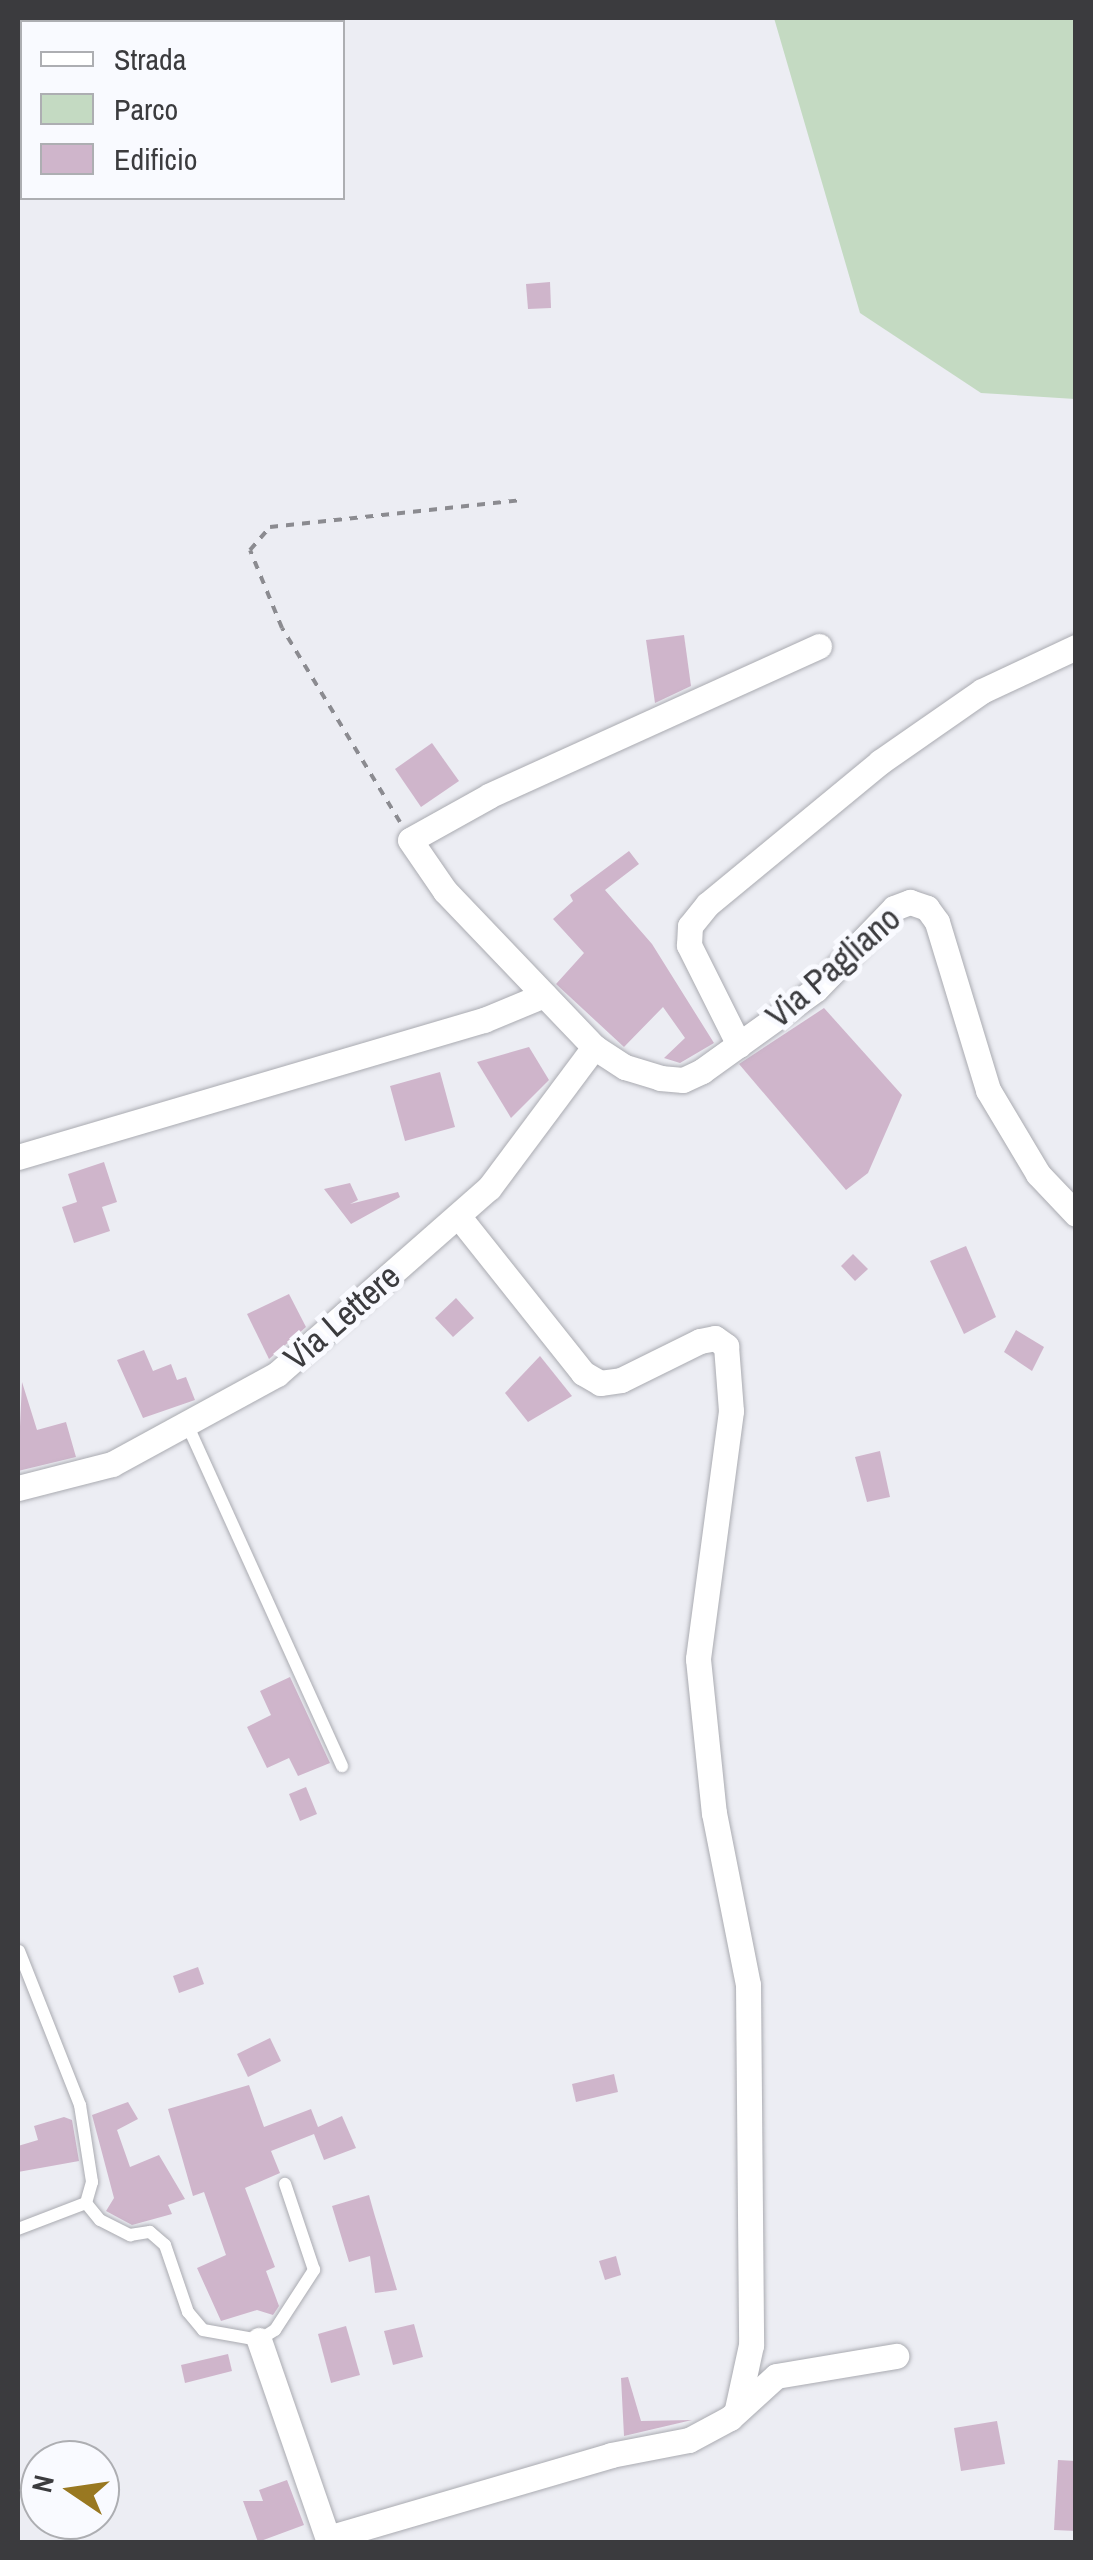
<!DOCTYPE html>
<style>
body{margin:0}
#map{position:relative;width:1093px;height:2560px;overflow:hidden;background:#ecedf3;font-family:"Archivo Narrow",sans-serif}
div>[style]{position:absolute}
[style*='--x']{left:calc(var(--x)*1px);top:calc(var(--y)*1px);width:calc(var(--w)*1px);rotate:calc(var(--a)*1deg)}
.green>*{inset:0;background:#c4dac2}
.building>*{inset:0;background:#cfb5cb}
.path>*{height:4px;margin-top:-2px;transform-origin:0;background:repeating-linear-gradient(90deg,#8b8b90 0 8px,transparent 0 16px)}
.roads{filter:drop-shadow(0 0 2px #aaabb1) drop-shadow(0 0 2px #aaabb1)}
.lane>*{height:12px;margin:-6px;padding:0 6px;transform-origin:6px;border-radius:6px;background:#fff}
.street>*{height:25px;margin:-12.5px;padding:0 12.5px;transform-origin:12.5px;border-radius:12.5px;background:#fff}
span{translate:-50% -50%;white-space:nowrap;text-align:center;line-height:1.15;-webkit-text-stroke:10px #f9faff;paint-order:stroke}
.street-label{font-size:35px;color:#3b3b3e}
.frame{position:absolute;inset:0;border:20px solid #3b3b3e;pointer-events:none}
.legend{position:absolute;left:20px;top:20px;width:325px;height:180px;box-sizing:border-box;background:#f9faff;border:2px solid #adaeb2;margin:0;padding:12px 18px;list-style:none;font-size:30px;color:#3b3b3e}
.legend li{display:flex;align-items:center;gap:20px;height:50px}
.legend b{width:50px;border:2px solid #adaeb2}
.north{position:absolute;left:20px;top:2440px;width:100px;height:100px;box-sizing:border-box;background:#f9faff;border:2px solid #adaeb2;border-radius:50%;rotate:283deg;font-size:28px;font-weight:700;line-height:40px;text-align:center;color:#3b3b3e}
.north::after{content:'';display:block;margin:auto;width:35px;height:45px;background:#997821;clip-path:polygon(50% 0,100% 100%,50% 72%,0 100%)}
</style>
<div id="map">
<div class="green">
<div style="clip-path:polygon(774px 18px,1075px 18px,1075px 399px,981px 393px,860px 313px)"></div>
</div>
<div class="building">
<div style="clip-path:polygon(550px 282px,551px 308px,528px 309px,526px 284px)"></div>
<div style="clip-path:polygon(684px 635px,691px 686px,655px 703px,646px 640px)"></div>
<div style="clip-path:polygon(432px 743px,459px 781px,421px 807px,395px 769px)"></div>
<div style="clip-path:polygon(629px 851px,639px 864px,605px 890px,652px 944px,714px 1043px,680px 1063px,664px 1058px,685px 1038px,663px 1007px,624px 1047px,556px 984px,584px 953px,553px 919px,573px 901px,570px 895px)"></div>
<div style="clip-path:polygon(824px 1008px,902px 1095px,868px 1173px,846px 1190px,739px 1064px)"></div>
<div style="clip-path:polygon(529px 1047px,549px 1080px,511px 1118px,477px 1062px)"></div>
<div style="clip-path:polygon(440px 1072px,455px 1127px,405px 1141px,390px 1086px)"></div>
<div style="clip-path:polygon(104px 1162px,117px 1202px,102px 1207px,110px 1231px,74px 1243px,62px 1207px,77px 1202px,68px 1174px)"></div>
<div style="clip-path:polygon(350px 1183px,358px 1200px,350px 1204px,398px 1192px,400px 1197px,351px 1224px,324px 1189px)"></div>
<div style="clip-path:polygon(966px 1246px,996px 1317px,964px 1334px,930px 1261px)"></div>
<div style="clip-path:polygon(853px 1254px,868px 1269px,855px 1281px,841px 1266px)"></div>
<div style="clip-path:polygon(289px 1294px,306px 1327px,269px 1359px,247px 1314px)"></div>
<div style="clip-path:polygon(456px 1298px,474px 1318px,453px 1337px,435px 1318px)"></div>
<div style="clip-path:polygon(1016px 1330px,1044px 1347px,1032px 1371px,1004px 1352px)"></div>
<div style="clip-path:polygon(144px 1350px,153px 1371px,171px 1364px,177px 1380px,186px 1377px,195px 1400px,143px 1418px,117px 1360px)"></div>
<div style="clip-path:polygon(540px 1356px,572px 1396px,528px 1422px,505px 1393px)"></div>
<div style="clip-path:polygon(22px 1382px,37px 1430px,66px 1422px,76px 1457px,18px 1471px)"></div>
<div style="clip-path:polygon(880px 1451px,890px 1497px,867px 1502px,855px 1457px)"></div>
<div style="clip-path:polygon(290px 1677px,330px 1763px,298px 1776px,289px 1758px,267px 1768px,247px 1727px,271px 1715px,260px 1691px)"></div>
<div style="clip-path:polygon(306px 1787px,317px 1814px,300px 1821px,289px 1794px)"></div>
<div style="clip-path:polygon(198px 1967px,204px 1984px,179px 1993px,173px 1976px)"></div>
<div style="clip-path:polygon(270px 2038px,281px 2061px,248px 2077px,237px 2054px)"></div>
<div style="clip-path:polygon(614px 2074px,618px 2092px,576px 2102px,572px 2084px)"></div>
<div style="clip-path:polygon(249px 2085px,264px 2127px,311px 2109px,318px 2127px,342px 2116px,356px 2148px,324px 2160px,314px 2134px,271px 2151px,280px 2173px,245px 2188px,275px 2267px,266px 2271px,279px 2306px,273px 2315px,257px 2310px,221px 2321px,197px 2268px,226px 2255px,204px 2192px,193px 2196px,168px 2109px)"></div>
<div style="clip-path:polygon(128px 2102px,138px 2119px,117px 2130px,130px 2167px,159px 2155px,185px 2199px,168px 2205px,172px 2214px,132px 2225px,106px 2211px,114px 2198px,92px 2115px)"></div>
<div style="clip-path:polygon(64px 2117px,72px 2120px,79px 2161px,18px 2172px,18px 2146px,38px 2140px,34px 2126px)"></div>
<div style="clip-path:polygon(369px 2195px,374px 2213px,397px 2290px,375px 2293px,370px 2256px,349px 2262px,332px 2206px)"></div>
<div style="clip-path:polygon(616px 2256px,621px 2275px,605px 2280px,599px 2261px)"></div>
<div style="clip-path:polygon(414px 2324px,423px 2357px,393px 2365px,384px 2331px)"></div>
<div style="clip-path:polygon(346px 2326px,360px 2375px,331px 2383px,318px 2334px)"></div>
<div style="clip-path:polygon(228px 2354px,232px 2371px,185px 2383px,181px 2365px)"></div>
<div style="clip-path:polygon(628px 2377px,641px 2421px,692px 2420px,624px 2436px,621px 2378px)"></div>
<div style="clip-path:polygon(997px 2421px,1005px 2464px,961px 2471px,954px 2428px)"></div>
<div style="clip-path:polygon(1058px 2460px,1076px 2461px,1076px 2531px,1054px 2530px)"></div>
<div style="clip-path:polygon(287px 2480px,304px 2525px,258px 2542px,243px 2501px,263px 2501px,259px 2490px)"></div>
</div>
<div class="path">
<div style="--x:400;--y:822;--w:227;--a:-121.3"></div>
<div style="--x:282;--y:628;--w:84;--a:-112.3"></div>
<div style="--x:250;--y:550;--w:30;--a:-49"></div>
<div style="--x:270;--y:527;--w:253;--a:-6.1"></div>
</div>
<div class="roads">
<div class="lane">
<div style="--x:186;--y:1422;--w:378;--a:65.6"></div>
<div style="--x:19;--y:1951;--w:166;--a:68.4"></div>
<div style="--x:80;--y:2105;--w:78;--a:81.1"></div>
<div style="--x:92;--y:2182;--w:22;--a:106"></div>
<div style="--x:18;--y:2229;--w:73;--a:-20.9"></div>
<div style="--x:86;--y:2203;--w:22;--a:51"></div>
<div style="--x:100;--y:2220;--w:34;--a:27"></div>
<div style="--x:130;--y:2235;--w:20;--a:-9"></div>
<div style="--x:150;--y:2232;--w:20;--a:41"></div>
<div style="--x:165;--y:2245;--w:71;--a:71.1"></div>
<div style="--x:188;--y:2312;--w:23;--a:50"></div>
<div style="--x:203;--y:2330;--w:57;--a:10.1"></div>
<div style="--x:259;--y:2340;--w:19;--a:-32"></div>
<div style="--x:275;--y:2330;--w:72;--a:-57"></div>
<div style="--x:314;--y:2270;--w:91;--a:-108.6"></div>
</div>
<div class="street">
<div style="--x:819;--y:646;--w:362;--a:155.6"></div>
<div style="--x:489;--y:796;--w:90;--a:150.9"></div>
<div style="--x:410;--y:840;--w:62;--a:55.5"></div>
<div style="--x:445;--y:891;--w:216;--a:46.3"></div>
<div style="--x:594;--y:1047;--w:37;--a:33"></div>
<div style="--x:625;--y:1067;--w:37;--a:17"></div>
<div style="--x:660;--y:1078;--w:23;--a:5"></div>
<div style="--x:683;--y:1080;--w:21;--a:-25"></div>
<div style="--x:702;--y:1071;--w:140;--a:-35.7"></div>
<div style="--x:816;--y:989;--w:112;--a:-46.1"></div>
<div style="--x:894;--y:908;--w:17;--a:-21"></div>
<div style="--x:910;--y:902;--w:18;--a:19"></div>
<div style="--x:927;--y:908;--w:17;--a:54"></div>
<div style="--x:937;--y:922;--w:176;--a:73.1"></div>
<div style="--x:988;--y:1090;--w:98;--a:59.2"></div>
<div style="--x:1038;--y:1174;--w:55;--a:46.5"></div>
<div style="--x:739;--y:1045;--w:112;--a:-116.6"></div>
<div style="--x:689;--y:945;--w:19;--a:-87"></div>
<div style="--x:690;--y:926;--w:28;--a:-51"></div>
<div style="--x:708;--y:904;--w:223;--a:-39.5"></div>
<div style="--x:880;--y:762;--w:124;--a:-34.8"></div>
<div style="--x:982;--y:691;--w:104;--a:-25.1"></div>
<div style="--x:18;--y:1157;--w:486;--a:-16.4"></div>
<div style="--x:484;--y:1020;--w:65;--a:-22.6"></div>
<div style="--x:459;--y:1217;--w:199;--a:51.5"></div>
<div style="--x:583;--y:1373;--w:20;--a:30"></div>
<div style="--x:600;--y:1383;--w:21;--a:-8"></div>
<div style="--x:621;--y:1380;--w:88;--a:-26.3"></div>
<div style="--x:700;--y:1341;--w:15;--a:-11"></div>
<div style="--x:715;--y:1338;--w:14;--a:36"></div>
<div style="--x:726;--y:1346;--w:65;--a:85.6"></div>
<div style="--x:731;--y:1411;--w:250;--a:97.6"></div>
<div style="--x:698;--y:1659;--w:155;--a:84.1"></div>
<div style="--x:714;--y:1813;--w:175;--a:78.8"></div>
<div style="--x:748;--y:1985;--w:360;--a:89.5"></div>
<div style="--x:751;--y:2345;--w:66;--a:102.3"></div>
<div style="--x:18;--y:1488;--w:97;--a:-14.3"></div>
<div style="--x:112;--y:1464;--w:188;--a:-28.6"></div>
<div style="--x:277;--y:1374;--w:282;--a:-41.3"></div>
<div style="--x:489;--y:1188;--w:176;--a:-53.3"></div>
<div style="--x:259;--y:2340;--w:214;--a:70.9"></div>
<div style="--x:328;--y:2538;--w:295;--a:-16.3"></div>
<div style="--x:611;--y:2455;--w:79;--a:-10.9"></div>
<div style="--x:689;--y:2440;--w:47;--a:-28.2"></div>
<div style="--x:730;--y:2418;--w:62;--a:-42.4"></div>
<div style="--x:776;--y:2376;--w:122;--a:-9.5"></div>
</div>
</div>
<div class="street-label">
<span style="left:833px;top:967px;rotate:-41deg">Via Pagliano</span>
<span style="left:342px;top:1317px;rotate:-41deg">Via Lettere</span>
</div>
<div class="frame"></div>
<ul class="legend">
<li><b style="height:12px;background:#fff"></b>Strada</li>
<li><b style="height:28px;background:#c4dac2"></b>Parco</li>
<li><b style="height:28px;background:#cfb5cb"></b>Edificio</li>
</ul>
<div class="north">N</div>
</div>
